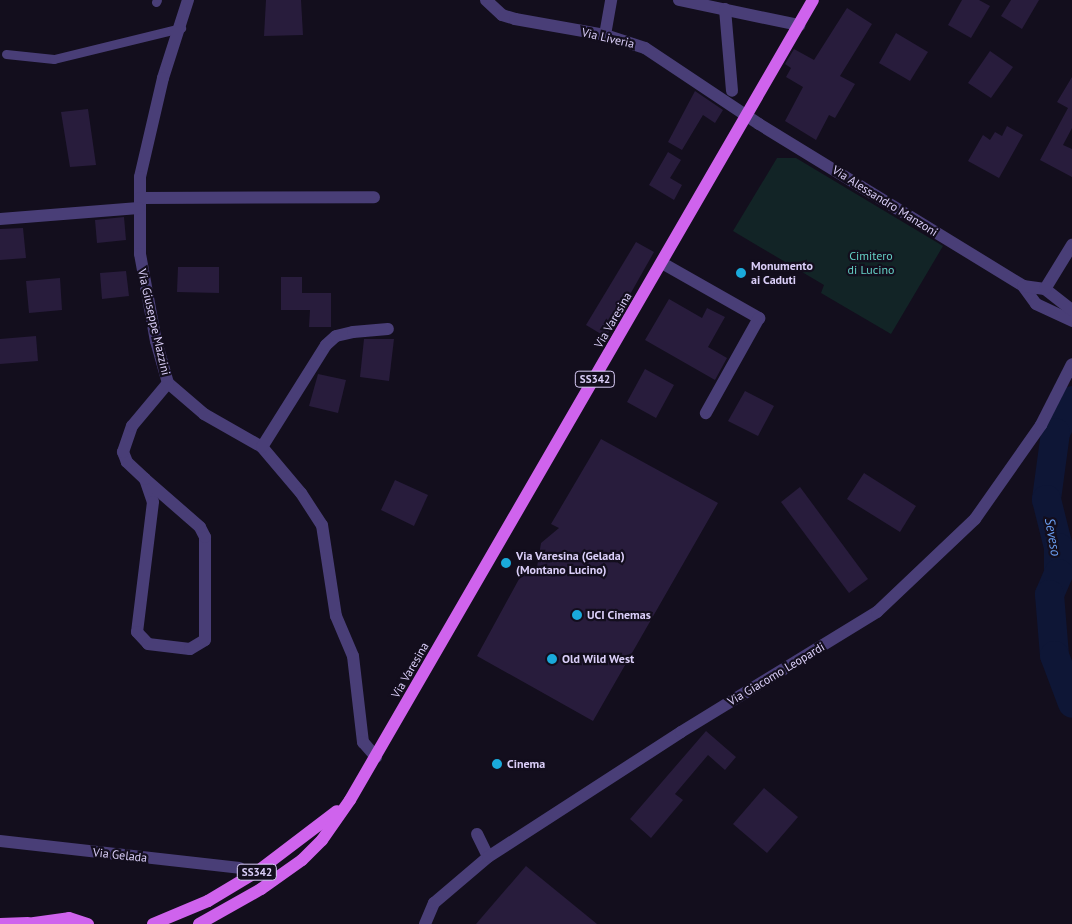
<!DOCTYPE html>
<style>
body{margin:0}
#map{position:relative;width:1072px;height:924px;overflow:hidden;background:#130e1d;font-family:"PT Sans",sans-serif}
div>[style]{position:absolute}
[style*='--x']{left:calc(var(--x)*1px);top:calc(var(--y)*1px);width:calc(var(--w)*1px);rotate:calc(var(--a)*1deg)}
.green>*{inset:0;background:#122426}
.river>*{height:29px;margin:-14.5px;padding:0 14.5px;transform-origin:14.5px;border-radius:14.5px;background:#0e1636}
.building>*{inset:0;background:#281c3c}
.service>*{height:9px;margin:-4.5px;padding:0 4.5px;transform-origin:4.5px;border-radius:4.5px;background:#493e77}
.pedestrian>*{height:12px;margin:-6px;padding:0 6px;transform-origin:6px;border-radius:6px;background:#493e77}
.minor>*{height:12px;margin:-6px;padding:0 6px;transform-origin:6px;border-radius:6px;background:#493e77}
.primary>*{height:12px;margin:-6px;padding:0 6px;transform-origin:6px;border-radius:6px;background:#cf63ed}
.dots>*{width:14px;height:14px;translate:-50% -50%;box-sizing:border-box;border:2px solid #130e1d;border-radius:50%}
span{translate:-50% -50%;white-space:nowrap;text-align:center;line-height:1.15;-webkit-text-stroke:4.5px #130e1d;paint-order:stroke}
.shield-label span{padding:1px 4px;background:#130e1d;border:1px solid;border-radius:4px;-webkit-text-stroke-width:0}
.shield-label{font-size:11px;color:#dbcff9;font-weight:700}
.street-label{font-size:12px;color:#dbcff9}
.park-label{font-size:12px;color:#65d0c6}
.poi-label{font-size:12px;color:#dbcff9;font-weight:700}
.left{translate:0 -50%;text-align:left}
.water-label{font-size:14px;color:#699cee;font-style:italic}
</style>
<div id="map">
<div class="green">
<div style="clip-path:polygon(777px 158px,796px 158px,943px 246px,891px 334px,821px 293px,824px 285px,733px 231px)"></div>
</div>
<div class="river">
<div style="--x:1072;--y:400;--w:36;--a:118"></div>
<div style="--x:1055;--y:432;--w:68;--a:97.7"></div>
<div style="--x:1046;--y:499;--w:49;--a:76"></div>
<div style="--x:1058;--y:547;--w:26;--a:90"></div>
<div style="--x:1058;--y:573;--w:23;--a:113"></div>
<div style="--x:1049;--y:594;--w:61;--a:85.3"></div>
<div style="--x:1054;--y:655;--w:51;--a:69.4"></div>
</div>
<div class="building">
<div style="clip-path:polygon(266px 0,301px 0,303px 35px,264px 36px)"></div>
<div style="clip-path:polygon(962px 0,979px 0,990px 6px,971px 38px,948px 25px)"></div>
<div style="clip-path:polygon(1011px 0,1039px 0,1022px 29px,1001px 16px)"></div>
<div style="clip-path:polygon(847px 8px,872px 24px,840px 76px,855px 84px,835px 118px,829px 115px,816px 140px,785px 121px,803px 87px,786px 77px,791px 68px,785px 64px,794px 49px,814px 60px)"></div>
<div style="clip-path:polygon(896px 33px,928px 52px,910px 81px,879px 63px)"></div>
<div style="clip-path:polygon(990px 51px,1013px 67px,991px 98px,968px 83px)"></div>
<div style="clip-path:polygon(1072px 77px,1072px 128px,1063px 145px,1072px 149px,1072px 177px,1040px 160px,1068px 108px,1057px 102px)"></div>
<div style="clip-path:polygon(695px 91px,723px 110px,715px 123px,703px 115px,682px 150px,668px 142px)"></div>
<div style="clip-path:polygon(88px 109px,96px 165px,70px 167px,61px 112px)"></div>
<div style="clip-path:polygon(1007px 126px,1023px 135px,999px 178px,968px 161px,983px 135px,990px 140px,995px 132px,1002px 136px)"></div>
<div style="clip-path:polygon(668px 152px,681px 160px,670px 178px,682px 185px,674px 200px,649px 185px)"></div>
<div style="clip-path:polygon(124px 217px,126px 240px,97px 243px,95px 220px)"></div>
<div style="clip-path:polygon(23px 228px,26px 258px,0 260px,0 229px)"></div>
<div style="clip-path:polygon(636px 242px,654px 252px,606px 337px,586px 325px)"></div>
<div style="clip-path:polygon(178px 267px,219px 267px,219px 293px,177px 292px)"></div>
<div style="clip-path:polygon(126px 271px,129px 296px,102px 299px,100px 273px)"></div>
<div style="clip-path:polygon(281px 277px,302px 277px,302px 293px,331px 293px,331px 327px,309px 327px,310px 310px,281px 310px)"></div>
<div style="clip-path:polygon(60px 278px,62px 310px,29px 313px,26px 281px)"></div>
<div style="clip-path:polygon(669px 299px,702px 318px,707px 308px,725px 317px,708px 347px,727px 358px,715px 380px,645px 340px)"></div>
<div style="clip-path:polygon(36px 336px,38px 361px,0 364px,0 339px)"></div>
<div style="clip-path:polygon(364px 339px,394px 339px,389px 381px,360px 377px)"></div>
<div style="clip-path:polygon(645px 369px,674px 385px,656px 418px,627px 402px)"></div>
<div style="clip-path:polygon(318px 374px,346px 380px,338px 413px,309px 406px)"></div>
<div style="clip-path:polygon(745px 391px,774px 406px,758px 436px,728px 421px)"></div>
<div style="clip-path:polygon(601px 439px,718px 503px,593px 721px,477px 656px,525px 568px,536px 573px,541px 543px,559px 528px,551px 524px)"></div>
<div style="clip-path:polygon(864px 473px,916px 506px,900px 532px,847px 499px)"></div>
<div style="clip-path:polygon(395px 480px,428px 495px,414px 526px,381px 510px)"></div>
<div style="clip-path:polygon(800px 487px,868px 579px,849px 593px,781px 502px)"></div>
<div style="clip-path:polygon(706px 731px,736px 757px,725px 770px,708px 755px,675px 794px,683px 800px,651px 838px,630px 819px)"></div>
<div style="clip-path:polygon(764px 788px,798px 817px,767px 853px,733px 824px)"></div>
<div style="clip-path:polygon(526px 866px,597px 924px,476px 924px)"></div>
</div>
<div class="service">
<div style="--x:156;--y:2;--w:2;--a:-63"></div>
<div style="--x:6;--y:54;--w:48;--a:5.9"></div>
<div style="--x:54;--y:59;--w:131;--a:-13.7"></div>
</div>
<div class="pedestrian">
<div style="--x:679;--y:0;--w:123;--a:11.8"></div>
<div style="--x:725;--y:9;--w:82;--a:85.1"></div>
</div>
<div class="minor">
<div style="--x:188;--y:0;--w:82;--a:107.8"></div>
<div style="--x:163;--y:78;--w:102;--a:103.1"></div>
<div style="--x:140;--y:177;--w:77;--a:90"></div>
<div style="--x:140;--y:254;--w:88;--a:79.6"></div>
<div style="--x:156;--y:341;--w:44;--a:74.1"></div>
<div style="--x:168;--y:383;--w:48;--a:40.7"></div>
<div style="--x:204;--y:414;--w:67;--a:29.6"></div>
<div style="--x:262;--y:447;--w:60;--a:49.7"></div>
<div style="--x:301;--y:493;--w:38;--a:57"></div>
<div style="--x:322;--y:525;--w:92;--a:81.3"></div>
<div style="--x:336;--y:616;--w:43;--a:67"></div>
<div style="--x:353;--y:656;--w:87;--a:83.4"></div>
<div style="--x:363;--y:742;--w:20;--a:49"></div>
<div style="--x:486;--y:0;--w:22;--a:43"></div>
<div style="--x:502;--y:15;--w:14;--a:17"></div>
<div style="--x:515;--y:19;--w:91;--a:10.1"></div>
<div style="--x:605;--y:35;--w:42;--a:18"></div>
<div style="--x:645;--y:48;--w:137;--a:33.7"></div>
<div style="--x:759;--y:124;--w:310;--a:31.5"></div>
<div style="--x:1023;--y:286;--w:22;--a:54"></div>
<div style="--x:1036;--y:304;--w:40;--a:25"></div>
<div style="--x:605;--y:35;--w:36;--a:-80"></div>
<div style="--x:140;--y:198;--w:234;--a:-0.2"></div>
<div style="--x:0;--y:219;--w:139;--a:-4.5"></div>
<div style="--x:662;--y:263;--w:112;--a:29.6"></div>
<div style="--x:759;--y:318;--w:109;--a:119.2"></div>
<div style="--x:1023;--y:286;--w:22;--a:8"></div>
<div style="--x:1045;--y:289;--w:34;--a:38"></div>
<div style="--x:1045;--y:289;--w:52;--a:-58.5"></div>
<div style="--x:262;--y:447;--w:120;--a:-57.9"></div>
<div style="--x:326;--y:345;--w:13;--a:-42"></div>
<div style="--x:336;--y:336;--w:17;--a:-13"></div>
<div style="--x:353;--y:332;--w:35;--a:-5"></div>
<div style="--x:145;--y:479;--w:24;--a:71"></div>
<div style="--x:153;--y:502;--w:131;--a:97"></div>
<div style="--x:137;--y:632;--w:16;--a:47"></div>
<div style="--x:148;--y:644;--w:42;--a:6.8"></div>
<div style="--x:190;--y:649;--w:17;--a:-31"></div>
<div style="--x:205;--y:640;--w:103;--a:-90"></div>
<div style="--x:205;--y:537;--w:11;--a:-117"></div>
<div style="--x:200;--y:527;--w:73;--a:-138.9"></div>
<div style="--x:145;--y:479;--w:25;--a:-137"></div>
<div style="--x:127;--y:462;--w:11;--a:-112"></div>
<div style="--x:123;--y:452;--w:28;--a:-71"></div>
<div style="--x:132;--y:426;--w:56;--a:-50.1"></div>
<div style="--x:477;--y:834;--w:25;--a:64"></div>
<div style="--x:0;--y:841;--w:241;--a:6.4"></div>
<div style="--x:425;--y:924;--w:23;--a:-67"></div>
<div style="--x:434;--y:903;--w:71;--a:-40.4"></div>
<div style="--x:488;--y:857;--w:230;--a:-32.9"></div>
<div style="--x:681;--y:732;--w:230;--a:-31.5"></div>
<div style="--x:877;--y:612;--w:135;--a:-43.5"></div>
<div style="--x:975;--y:519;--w:115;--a:-54.9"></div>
<div style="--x:1041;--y:425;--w:68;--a:-63.1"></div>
</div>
<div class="primary">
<div style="--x:0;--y:924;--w:28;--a:-2"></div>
<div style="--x:27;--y:924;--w:42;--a:-8.1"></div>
<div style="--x:69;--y:918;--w:20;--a:18"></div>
<div style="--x:153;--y:924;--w:60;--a:-22.7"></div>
<div style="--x:208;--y:901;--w:58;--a:-31"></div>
<div style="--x:258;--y:871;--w:99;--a:-37.2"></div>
<div style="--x:199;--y:924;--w:71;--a:-29.4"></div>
<div style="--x:261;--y:889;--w:50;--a:-35.3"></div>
<div style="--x:302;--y:860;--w:28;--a:-45"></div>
<div style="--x:322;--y:840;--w:49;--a:-55"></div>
<div style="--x:350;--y:800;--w:924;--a:-59.94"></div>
</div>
<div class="dots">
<div style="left:741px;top:273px;background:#1aaadb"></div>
<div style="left:506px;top:563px;background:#1aaadb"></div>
<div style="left:577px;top:615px;background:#1aaadb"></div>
<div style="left:552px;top:659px;background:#1aaadb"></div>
<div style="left:497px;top:764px;background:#1aaadb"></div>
</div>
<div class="shield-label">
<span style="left:595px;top:379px">SS342</span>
<span style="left:257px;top:872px">SS342</span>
</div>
<div class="street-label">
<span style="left:608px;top:38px;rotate:13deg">Via Liveria</span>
<span style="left:885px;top:201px;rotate:32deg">Via Alessandro Manzoni</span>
<span style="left:613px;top:320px;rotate:-60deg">Via Varesina</span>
<span style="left:154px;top:322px;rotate:77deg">Via Giuseppe Mazzini</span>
<span style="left:410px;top:670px;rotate:-60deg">Via Varesina</span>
<span style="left:776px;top:674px;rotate:-31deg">Via Giacomo Leopardi</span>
<span style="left:120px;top:855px;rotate:6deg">Via Gelada</span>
</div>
<div class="park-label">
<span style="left:871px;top:263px">Cimitero<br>di Lucino</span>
</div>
<div class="poi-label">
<span class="left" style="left:751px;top:273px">Monumento<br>ai Caduti</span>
<span class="left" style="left:516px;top:563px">Via Varesina (Gelada)<br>(Montano Lucino)</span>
<span class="left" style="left:587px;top:615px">UCI Cinemas</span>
<span class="left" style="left:562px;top:659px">Old Wild West</span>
<span class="left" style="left:507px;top:764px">Cinema</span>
</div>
<div class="water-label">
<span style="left:1053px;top:537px;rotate:80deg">Seveso</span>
</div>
</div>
